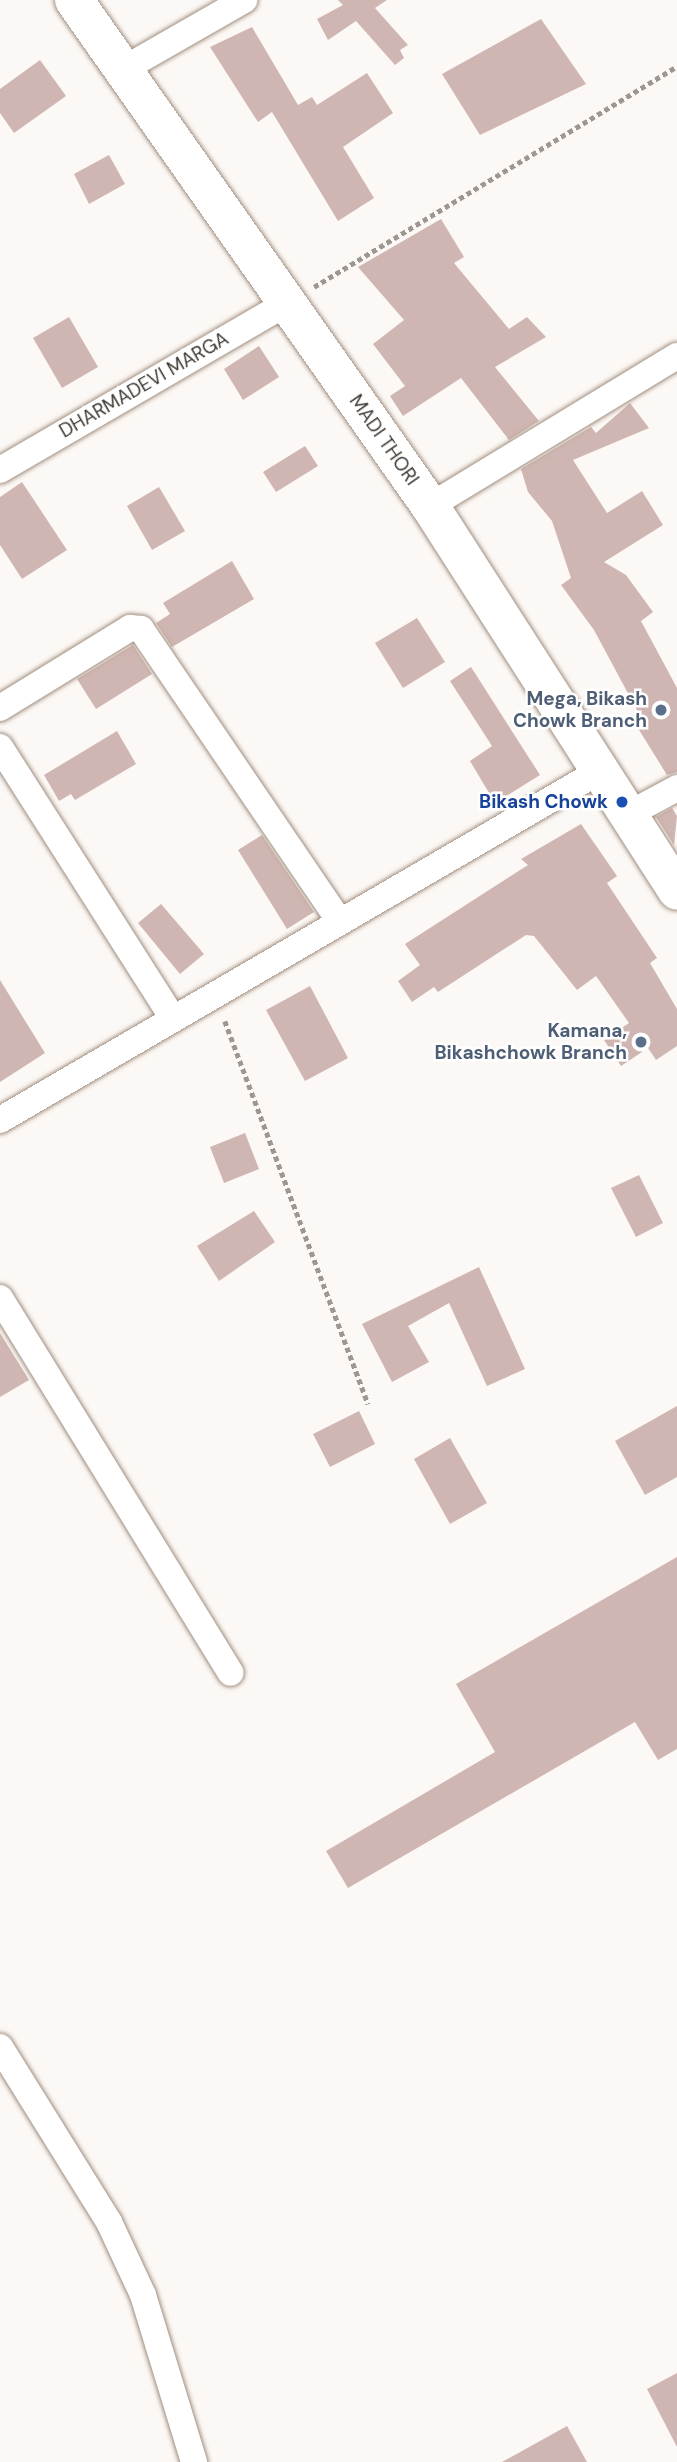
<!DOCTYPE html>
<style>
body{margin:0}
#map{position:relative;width:677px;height:2462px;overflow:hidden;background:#fcf8f5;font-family:"DM Sans",sans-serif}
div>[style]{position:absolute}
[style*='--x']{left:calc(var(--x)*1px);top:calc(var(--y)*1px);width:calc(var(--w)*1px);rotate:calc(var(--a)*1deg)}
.building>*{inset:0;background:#d0b6b2}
.path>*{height:4.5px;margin-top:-2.25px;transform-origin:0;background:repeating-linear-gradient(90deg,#9d9792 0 5px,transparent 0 8.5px)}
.roads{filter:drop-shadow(0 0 2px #a18e7f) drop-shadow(0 0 2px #a18e7f)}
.street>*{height:26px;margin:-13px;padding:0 13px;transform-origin:13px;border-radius:13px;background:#fff}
.secondary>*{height:38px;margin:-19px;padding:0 19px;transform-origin:19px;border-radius:19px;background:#fff}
.dots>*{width:19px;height:19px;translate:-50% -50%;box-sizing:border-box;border:4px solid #fff;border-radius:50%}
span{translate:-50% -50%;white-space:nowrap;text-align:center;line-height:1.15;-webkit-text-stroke:5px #fff;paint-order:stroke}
.street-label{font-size:19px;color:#3f3731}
.service-label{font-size:19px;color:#4e5e75;font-weight:700}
.right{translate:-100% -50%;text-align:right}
.transit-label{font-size:19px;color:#164399;font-weight:700}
</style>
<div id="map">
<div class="building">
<div style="clip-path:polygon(338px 0,387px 0,375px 8px,408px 45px,400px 50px,404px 58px,395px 65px,356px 21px,328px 40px,317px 19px,343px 5px)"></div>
<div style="clip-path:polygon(541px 19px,586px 84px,480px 135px,442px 74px)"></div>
<div style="clip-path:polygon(252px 27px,298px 105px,312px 97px,317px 105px,367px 73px,393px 113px,343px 147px,374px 198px,338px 221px,272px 112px,258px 122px,210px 47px)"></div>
<div style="clip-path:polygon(40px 60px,66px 96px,14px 133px,0 113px,0 89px)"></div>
<div style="clip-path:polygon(109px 155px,125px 184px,89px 204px,74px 174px)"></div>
<div style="clip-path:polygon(441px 219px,464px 257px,454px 263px,509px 329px,527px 317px,546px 337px,495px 367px,539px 421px,509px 440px,461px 378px,403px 416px,390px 396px,405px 386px,373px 344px,404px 320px,358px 267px)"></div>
<div style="clip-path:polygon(69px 317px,98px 367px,62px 388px,33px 338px)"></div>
<div style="clip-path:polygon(259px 346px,279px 377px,243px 400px,224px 369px)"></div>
<div style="clip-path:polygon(630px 403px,649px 428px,573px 460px,607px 513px,642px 491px,663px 525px,604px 562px,626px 575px,653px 612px,641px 621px,677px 688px,677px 772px,667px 775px,631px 717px,638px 712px,594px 630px,561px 585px,571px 578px,552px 521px,528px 492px,521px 469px,591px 427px,596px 433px)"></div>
<div style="clip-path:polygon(305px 446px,318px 466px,276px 492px,263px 472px)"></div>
<div style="clip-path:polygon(22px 482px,67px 550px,22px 579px,0 545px,0 497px)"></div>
<div style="clip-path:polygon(159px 487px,185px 531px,152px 550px,127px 506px)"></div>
<div style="clip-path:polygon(232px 561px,254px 599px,172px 647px,156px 623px,170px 614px,163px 603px)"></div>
<div style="clip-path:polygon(417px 618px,445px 662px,403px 688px,375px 643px)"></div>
<div style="clip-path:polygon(133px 645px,152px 674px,96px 709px,77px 679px)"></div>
<div style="clip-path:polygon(471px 667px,540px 775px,495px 803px,470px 761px,492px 746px,450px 681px)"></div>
<div style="clip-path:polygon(117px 731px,136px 764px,75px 800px,71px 794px,59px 801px,44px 775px)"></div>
<div style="clip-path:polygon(672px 808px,677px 816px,674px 845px,656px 817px)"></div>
<div style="clip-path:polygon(581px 824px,617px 876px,607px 883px,657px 958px,650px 963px,677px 1009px,677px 1046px,656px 1060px,648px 1048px,621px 1066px,604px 1040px,629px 1023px,596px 976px,577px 990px,534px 936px,526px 935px,438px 992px,434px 987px,412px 1002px,398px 981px,420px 965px,405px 944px,528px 865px,521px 859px)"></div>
<div style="clip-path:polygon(262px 835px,314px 912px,287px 929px,238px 850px)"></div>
<div style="clip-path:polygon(161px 904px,204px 954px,180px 974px,138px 923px)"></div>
<div style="clip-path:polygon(0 980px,45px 1053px,0 1082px)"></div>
<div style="clip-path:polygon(310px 986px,348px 1058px,305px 1081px,266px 1010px)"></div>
<div style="clip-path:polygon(245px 1133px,259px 1169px,224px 1183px,210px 1147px)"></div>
<div style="clip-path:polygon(639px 1175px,663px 1223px,636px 1237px,611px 1188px)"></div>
<div style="clip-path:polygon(254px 1211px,275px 1242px,219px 1281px,197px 1246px)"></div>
<div style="clip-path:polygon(479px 1267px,525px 1369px,487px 1386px,449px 1303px,408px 1326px,429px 1362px,392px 1382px,362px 1324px)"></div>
<div style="clip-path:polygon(0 1333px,29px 1380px,0 1397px)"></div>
<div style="clip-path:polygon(677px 1406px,677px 1477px,645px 1495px,615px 1441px)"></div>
<div style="clip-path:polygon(359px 1411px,375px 1444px,330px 1467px,313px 1434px)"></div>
<div style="clip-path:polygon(450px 1438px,487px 1503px,450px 1524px,414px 1459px)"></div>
<div style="clip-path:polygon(677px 1557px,677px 1749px,658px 1760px,635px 1722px,348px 1888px,326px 1851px,495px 1752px,456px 1684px)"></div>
<div style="clip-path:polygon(677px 2373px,677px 2447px,647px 2389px)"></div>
<div style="clip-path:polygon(567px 2426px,587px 2462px,502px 2462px)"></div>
</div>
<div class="path">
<div style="--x:314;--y:287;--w:425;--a:-31.3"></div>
<div style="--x:225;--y:1021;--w:409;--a:69.5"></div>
</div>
<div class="roads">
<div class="street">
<div style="--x:122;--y:70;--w:141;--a:-29.8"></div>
<div style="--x:0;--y:470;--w:334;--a:-30.2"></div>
<div style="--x:430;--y:506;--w:289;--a:-31.3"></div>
<div style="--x:0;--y:708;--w:153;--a:-31.6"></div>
<div style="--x:130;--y:628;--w:11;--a:5"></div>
<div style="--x:141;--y:629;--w:354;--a:55.8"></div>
<div style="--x:0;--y:747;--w:322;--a:57.5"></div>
<div style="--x:629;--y:814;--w:55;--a:-28.4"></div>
<div style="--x:0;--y:1120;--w:698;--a:-30.2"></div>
<div style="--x:0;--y:1298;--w:440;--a:58.4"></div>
<div style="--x:0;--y:2047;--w:206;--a:58.1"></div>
<div style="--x:109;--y:2222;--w:81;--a:65"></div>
<div style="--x:143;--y:2295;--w:175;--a:73"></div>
</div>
<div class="secondary">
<div style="--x:74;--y:0;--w:619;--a:54.87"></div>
<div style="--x:430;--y:506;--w:457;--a:57.3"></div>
</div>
</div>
<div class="dots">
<div style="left:661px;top:710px;background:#5c6f8a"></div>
<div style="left:622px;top:802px;background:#1a4fb4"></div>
<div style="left:641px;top:1042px;background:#5c6f8a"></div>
</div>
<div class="street-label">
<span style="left:144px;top:385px;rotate:-30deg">DHARMADEVI MARGA</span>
<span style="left:384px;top:440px;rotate:55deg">MADI THORI</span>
</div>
<div class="service-label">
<span class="right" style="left:647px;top:710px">Mega, Bikash<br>Chowk Branch</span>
<span class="right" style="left:627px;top:1042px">Kamana,<br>Bikashchowk Branch</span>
</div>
<div class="transit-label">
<span class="right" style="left:608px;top:802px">Bikash Chowk</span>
</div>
</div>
